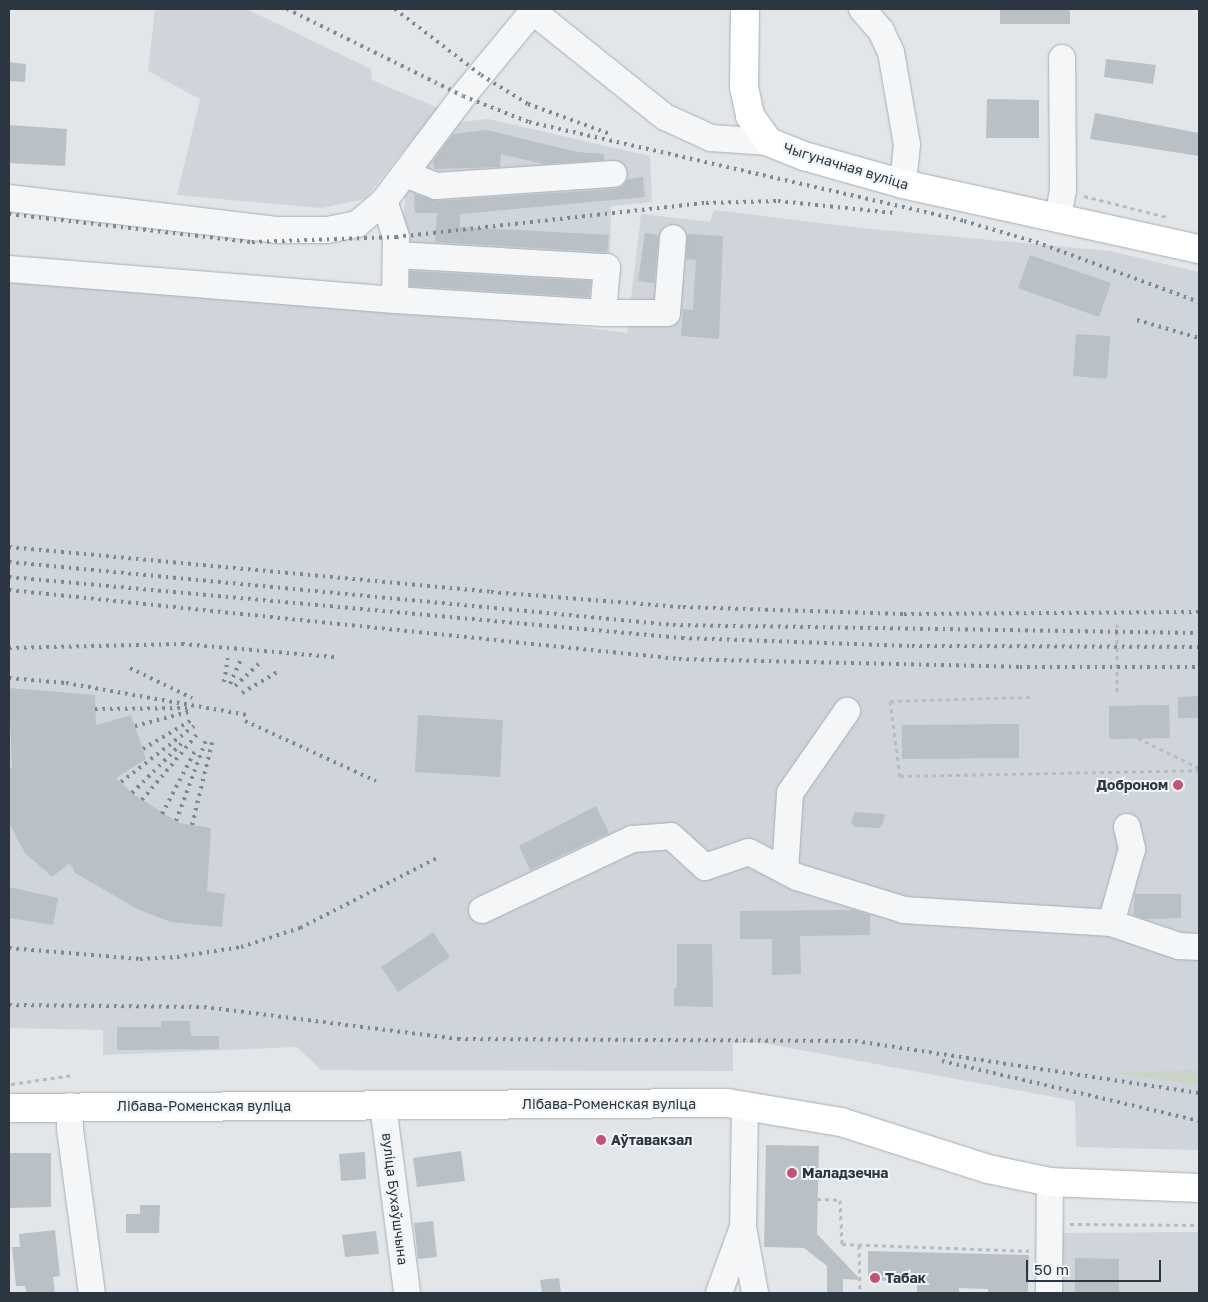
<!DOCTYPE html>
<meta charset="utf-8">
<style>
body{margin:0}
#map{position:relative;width:1208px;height:1302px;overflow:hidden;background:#e2e6e9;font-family:"Golos Text",sans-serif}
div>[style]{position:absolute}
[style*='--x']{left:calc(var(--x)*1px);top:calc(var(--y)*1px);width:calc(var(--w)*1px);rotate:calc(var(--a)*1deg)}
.built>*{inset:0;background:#d0d5db}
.green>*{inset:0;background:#cad3c4}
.building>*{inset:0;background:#b9c0c6}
.path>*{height:3px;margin-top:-1.5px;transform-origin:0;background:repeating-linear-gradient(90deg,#b8bcc1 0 4px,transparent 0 8px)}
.roads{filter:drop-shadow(0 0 1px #a7aeb3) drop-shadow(0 0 1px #a7aeb3)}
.minor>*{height:26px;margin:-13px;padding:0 13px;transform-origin:13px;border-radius:13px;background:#f4f6f8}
.major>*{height:28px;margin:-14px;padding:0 14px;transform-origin:14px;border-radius:14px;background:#fff}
.rail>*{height:4px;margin-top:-2px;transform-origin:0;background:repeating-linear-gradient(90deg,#7c8892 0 2.5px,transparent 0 7.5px)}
.dots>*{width:14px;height:14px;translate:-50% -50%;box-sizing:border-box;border:2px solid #f1f5f7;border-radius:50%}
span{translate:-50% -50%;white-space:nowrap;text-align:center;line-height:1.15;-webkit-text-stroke:4px #f1f5f7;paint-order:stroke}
.street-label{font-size:14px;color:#2b3640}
.poi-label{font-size:14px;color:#2b3640;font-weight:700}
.right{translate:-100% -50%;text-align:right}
.left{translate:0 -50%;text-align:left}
.frame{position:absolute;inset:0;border:10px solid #2b3640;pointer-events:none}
.scale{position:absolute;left:1026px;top:1260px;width:135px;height:22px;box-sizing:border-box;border:2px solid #2b3640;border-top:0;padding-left:6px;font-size:15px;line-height:18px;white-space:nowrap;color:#2b3640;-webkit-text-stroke:4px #f1f5f7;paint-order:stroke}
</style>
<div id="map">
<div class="built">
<div style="clip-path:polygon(155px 9px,246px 9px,371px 69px,372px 80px,438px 108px,365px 199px,321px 208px,177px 195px,200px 99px,148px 71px)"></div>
<div style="clip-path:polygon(488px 119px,650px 156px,652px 202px,611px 206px,609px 305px,398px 288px,406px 186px,452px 123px)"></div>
<div style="clip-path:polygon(714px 210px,861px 228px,1110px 251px,1199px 272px,1199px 1150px,1076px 1147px,1075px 1101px,763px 1043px,733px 1043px,733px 1071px,321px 1070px,297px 1047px,103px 1055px,103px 1030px,9px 1028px,9px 279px,535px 321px,627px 333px,641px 214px,710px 222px)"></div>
<div style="clip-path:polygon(1199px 1232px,1199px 1293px,1058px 1293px,1059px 1233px)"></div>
</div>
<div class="green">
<div style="clip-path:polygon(1199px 1070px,1199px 1085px,1113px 1073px)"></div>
</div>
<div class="building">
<div style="clip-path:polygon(1000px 9px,1070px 9px,1070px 24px,1000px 24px)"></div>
<div style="clip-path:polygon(1106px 59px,1156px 65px,1153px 84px,1104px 77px)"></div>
<div style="clip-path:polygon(9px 62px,26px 64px,25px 82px,9px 81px)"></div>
<div style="clip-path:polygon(987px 99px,1039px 100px,1039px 138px,986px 138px)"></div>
<div style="clip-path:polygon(1095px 113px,1199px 133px,1199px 156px,1090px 139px)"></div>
<div style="clip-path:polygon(9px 125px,67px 129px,65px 166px,9px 163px)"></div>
<div style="clip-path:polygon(487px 130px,577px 152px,604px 154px,604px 160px,543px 164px,501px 154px,500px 167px,434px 169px,433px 161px,453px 134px)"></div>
<div style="clip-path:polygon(643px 177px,645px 197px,460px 214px,460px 227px,609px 235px,607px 252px,435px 242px,437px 213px,415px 213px,414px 194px,437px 201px,615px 189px,623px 186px,628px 179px)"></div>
<div style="clip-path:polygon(645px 233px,659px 235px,654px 283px,638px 281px)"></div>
<div style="clip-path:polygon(687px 234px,723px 236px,719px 339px,681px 336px,683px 309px,693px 310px,696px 260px,686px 259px)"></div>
<div style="clip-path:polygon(1030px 255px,1111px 283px,1099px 317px,1018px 288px)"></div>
<div style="clip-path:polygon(410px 271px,591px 281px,589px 297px,410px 286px)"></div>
<div style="clip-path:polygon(1076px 334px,1110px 336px,1107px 379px,1073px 376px)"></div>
<div style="clip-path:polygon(9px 688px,95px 695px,96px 725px,131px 715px,146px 759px,116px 778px,132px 793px,179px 823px,211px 828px,207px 891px,225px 894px,222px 927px,171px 922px,139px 910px,75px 873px,70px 863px,52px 877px,25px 853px,9px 823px,9px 769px,12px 768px)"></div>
<div style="clip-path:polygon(1199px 696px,1199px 718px,1178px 718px,1178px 697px)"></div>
<div style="clip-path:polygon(1169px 705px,1170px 738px,1109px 739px,1109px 706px)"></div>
<div style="clip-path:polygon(418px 715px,503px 720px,500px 777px,415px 772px)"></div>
<div style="clip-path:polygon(1019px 724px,1019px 758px,902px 759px,902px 725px)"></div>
<div style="clip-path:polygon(596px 806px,609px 833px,530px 870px,519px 846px)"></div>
<div style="clip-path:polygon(855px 812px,885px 814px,883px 823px,879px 828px,855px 827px,851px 823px)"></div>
<div style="clip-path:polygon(9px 887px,58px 898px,53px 925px,9px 918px)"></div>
<div style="clip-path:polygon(1135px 894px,1181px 894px,1181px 918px,1145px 919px,1133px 915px)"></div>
<div style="clip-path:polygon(854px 910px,870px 915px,870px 935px,800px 936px,801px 974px,772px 975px,772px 939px,740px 939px,740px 911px)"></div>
<div style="clip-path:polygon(433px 932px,450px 957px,398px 992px,381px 967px)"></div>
<div style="clip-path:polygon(677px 944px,712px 944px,713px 1007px,674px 1006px,674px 988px,677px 988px)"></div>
<div style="clip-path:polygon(161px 1021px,190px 1021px,191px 1036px,219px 1036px,219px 1049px,117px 1050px,117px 1027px,161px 1027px)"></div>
<div style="clip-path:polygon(766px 1145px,819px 1146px,817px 1234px,861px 1280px,843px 1279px,843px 1293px,827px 1293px,827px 1266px,804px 1248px,764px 1247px)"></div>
<div style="clip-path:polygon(461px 1151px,465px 1181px,417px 1187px,413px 1158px)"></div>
<div style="clip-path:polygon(365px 1152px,366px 1179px,341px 1181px,339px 1154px)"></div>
<div style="clip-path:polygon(9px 1153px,51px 1153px,51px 1207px,9px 1208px)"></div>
<div style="clip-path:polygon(140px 1205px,160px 1205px,159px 1233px,126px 1233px,126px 1214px,140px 1214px)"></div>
<div style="clip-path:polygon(433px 1221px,437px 1257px,418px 1259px,414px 1223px)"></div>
<div style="clip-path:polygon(55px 1230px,60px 1276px,53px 1277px,55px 1293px,26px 1293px,25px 1286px,16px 1286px,12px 1247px,20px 1247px,19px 1234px)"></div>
<div style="clip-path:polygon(376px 1231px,379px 1254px,345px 1257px,342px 1235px)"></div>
<div style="clip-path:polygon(868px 1251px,1029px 1255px,1028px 1293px,988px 1293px,988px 1289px,959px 1288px,959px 1293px,917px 1293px,917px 1282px,868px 1280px)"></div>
<div style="clip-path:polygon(1075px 1258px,1119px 1259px,1119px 1293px,1075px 1293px)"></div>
<div style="clip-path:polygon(559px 1278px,561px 1293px,542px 1293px,540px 1280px)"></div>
</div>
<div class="path">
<div style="--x:1084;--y:196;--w:86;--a:14.2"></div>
<div style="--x:1117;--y:624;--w:69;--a:90"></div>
<div style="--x:1030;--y:697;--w:140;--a:178.4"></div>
<div style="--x:890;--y:701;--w:76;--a:82.4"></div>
<div style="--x:900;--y:776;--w:299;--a:-1.1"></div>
<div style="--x:1138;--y:738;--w:68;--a:26.2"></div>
<div style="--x:11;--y:1084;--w:63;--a:-8.3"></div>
<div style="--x:817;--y:1199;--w:23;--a:2"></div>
<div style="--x:840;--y:1200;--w:44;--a:87.4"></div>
<div style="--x:842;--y:1244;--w:187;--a:2.1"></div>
<div style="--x:1070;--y:1224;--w:129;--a:0.4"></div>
<div style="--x:859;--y:1245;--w:48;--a:88.8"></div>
</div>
<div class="roads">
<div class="minor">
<div style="--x:530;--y:9;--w:173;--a:38.7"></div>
<div style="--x:665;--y:117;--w:51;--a:24.5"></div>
<div style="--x:711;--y:138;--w:58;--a:3.9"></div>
<div style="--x:862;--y:9;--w:29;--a:49"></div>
<div style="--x:881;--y:31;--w:23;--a:65"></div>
<div style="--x:891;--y:52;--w:94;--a:80.2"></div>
<div style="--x:907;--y:145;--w:39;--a:96"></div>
<div style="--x:405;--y:174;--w:33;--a:21"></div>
<div style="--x:436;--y:186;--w:178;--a:-3.9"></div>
<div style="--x:9;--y:198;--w:269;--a:6.8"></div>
<div style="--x:276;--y:230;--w:51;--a:0"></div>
<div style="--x:327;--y:230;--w:31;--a:-11"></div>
<div style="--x:357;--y:224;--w:35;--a:-40"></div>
<div style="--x:384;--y:201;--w:131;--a:-53"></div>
<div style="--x:463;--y:96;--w:110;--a:-50.5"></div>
<div style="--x:1058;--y:218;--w:28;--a:-80"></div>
<div style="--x:1063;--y:190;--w:132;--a:-90.4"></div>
<div style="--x:396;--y:255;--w:211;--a:3.3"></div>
<div style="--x:607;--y:267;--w:46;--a:95"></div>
<div style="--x:9;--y:269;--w:387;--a:4.6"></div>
<div style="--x:395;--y:300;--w:63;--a:-89.1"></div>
<div style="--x:396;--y:237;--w:38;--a:-108"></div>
<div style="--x:395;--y:300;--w:208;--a:3.6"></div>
<div style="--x:603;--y:313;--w:64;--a:0"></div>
<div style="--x:667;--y:313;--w:75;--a:-85.4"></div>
<div style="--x:1127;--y:827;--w:23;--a:77"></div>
<div style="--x:1132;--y:849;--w:77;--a:105.8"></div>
<div style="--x:1111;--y:923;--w:72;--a:18.7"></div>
<div style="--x:1179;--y:946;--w:20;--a:3"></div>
<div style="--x:785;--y:871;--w:78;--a:-86.3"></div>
<div style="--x:790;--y:793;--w:100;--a:-55.2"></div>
<div style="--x:482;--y:910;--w:166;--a:-25.3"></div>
<div style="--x:632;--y:839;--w:39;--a:-4"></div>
<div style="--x:671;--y:836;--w:46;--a:42.4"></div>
<div style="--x:705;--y:867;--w:46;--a:-18.8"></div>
<div style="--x:749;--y:852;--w:54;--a:27.5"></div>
<div style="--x:797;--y:877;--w:112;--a:17.1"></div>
<div style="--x:904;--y:910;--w:207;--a:3.6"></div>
<div style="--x:383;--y:1105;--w:190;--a:82.7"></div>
<div style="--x:745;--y:1105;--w:122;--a:90.9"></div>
<div style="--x:743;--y:1227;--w:67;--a:79.7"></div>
<div style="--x:70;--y:1106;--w:23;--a:90"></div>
<div style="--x:70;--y:1129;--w:165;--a:82.4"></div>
<div style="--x:719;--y:1293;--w:70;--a:-70"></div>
<div style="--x:1049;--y:1293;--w:111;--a:-89.5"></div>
</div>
<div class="major">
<div style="--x:745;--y:9;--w:78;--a:90.7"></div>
<div style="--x:744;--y:87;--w:30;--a:78"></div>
<div style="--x:750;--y:116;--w:32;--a:54"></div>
<div style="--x:769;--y:142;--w:38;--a:22"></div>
<div style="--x:804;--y:156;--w:103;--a:15.8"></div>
<div style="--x:903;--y:184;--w:303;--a:12.4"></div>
<div style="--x:9;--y:1108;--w:718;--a:-0.4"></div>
<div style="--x:727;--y:1103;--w:116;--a:9.5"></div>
<div style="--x:841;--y:1122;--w:154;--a:17.7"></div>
<div style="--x:988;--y:1169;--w:63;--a:11.8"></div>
<div style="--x:1050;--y:1182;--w:149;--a:2.3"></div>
</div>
</div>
<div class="rail">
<div style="--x:287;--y:9;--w:196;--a:26.3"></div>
<div style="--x:463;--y:96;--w:71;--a:21.5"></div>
<div style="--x:529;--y:122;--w:446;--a:12.8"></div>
<div style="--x:964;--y:221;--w:75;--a:16.3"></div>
<div style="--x:1036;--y:242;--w:174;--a:20.2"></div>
<div style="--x:395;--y:9;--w:108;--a:37.5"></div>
<div style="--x:481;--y:75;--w:55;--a:31.7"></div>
<div style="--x:528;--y:104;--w:87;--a:20.1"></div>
<div style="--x:9;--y:214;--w:245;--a:6.6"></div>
<div style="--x:252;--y:242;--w:144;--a:-2"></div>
<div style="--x:396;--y:237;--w:312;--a:-6.3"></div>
<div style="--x:706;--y:203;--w:72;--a:-1.6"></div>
<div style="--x:778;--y:201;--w:117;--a:5.9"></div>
<div style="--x:1137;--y:320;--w:65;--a:16.2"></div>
<div style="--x:9;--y:547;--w:484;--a:5.3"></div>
<div style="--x:491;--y:592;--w:193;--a:4.5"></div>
<div style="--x:683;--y:607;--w:221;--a:1.8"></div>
<div style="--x:904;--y:614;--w:295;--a:-0.4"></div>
<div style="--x:9;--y:562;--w:667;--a:5.42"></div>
<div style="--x:673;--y:625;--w:526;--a:0.87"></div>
<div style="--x:9;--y:577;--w:676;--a:5.18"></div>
<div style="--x:682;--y:638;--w:230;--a:2"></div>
<div style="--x:912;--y:646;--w:287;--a:0.2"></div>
<div style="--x:9;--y:590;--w:674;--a:5.88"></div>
<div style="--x:679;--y:659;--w:341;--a:1.3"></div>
<div style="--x:1020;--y:667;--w:179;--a:0"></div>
<div style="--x:9;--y:648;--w:173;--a:-1.3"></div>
<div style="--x:182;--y:644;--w:153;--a:4.9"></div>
<div style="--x:130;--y:668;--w:69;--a:25.8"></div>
<div style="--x:9;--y:678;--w:57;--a:5"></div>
<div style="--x:66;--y:683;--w:184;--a:10"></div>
<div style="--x:224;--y:682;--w:24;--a:-81"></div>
<div style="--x:230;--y:684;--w:27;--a:-66"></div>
<div style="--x:235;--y:686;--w:33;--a:-43"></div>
<div style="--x:242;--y:693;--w:43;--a:-30.7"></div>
<div style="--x:95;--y:709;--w:94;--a:-0.6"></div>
<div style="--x:245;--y:721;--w:144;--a:24.6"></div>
<div style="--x:135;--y:726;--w:55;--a:-14.8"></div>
<div style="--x:143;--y:749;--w:55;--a:-30.8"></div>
<div style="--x:121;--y:782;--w:92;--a:-37.5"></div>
<div style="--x:132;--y:793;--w:72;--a:-45"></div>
<div style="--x:142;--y:800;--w:89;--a:-50"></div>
<div style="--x:162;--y:814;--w:73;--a:-62.4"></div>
<div style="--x:176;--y:821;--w:90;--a:-69.7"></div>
<div style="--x:192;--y:825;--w:89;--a:-76.3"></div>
<div style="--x:9;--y:948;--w:131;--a:4.8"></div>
<div style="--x:140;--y:959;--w:37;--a:-3"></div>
<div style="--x:177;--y:957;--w:65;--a:-8.9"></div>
<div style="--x:241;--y:947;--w:62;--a:-17.9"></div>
<div style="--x:300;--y:928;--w:156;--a:-27.1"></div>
<div style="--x:9;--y:1005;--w:195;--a:0.6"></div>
<div style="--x:204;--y:1007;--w:256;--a:7.2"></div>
<div style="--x:458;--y:1039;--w:397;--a:0.3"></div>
<div style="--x:855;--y:1041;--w:348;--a:8.6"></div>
<div style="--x:942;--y:1061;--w:264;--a:13.1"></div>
</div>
<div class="dots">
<div style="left:1178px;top:785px;background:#c55175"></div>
<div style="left:601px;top:1140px;background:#c55175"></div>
<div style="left:792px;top:1173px;background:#c55175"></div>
<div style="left:875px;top:1278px;background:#c55175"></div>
</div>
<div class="street-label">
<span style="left:846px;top:166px;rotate:17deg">Чыгуначная вуліца</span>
<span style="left:609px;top:1104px">Лібава-Роменская вуліца</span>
<span style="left:204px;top:1106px">Лібава-Роменская вуліца</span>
<span style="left:395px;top:1199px;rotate:83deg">вуліца Бухаўшчына</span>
</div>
<div class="poi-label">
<span class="right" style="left:1168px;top:785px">Доброном</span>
<span class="left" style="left:611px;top:1140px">Аўтавакзал</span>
<span class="left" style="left:802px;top:1173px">Маладзечна</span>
<span class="left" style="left:885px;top:1278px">Табак</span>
</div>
<div class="frame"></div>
<div class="scale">50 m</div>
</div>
